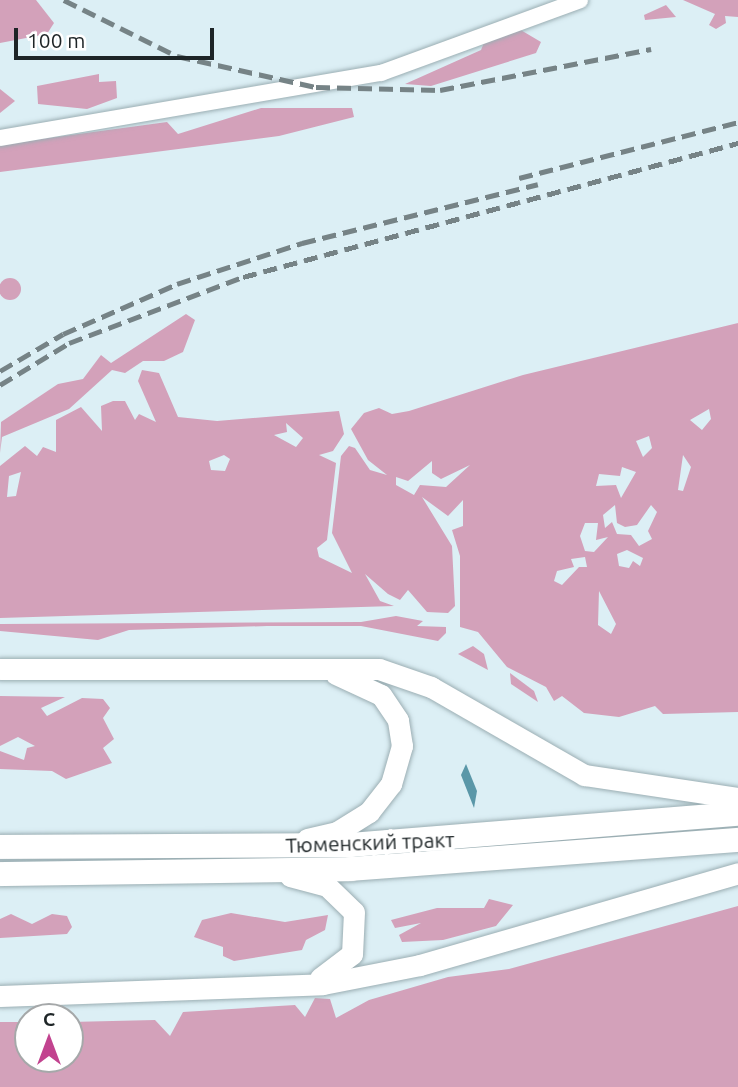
<!DOCTYPE html>
<meta charset="utf-8">
<style>
body{margin:0}
#map{position:relative;width:738px;height:1087px;overflow:hidden;background:#dceff5;font-family:Ubuntu,sans-serif}
div>[style]{position:absolute}
[style*='--x']{left:calc(var(--x)*1px);top:calc(var(--y)*1px);width:calc(var(--w)*1px);rotate:calc(var(--a)*1deg)}
.forest>*{inset:0;background:#d3a1ba}
.round{border-radius:50%}
.water>*{inset:0;background:#5a97a8}
.roads{filter:drop-shadow(0 0 2px #9baeb3) drop-shadow(0 0 2px #9baeb3)}
.street>*{height:16px;margin:-8px;padding:0 8px;transform-origin:8px;border-radius:8px;background:#fff}
.secondary>*{height:21px;margin:-10.5px;padding:0 10.5px;transform-origin:10.5px;border-radius:10.5px;background:#fff}
.primary>*{height:24px;margin:-12px;padding:0 12px;transform-origin:12px;border-radius:12px;background:#fff}
.rail>*{height:4.5px;margin-top:-2.25px;transform-origin:0;background:repeating-linear-gradient(90deg,#768386 0 14px,transparent 0 21px)}
span{translate:-50% -50%;white-space:nowrap;text-align:center;line-height:1.15;-webkit-text-stroke:7px #fff;paint-order:stroke}
.street-label{font-size:21px;color:#1e2527}
.north{position:absolute;left:14px;top:1003px;width:70px;height:70px;box-sizing:border-box;background:#fff;border:2px solid #a5a8a9;border-radius:50%;rotate:0deg;font-size:19px;font-weight:700;line-height:28px;text-align:center;color:#1e2527}
.north::after{content:'';display:block;margin:auto;width:24px;height:32px;background:#c2438f;clip-path:polygon(50% 0,100% 100%,50% 72%,0 100%)}
.scale{position:absolute;left:14px;top:28px;width:200px;height:32px;box-sizing:border-box;border:4px solid #1e2527;border-top:0;padding-left:9px;font-size:21px;line-height:24px;white-space:nowrap;color:#1e2527;-webkit-text-stroke:5px #fff;paint-order:stroke}
</style>
<div id="map">
<div class="forest">
<div style="clip-path:polygon(0 0,36px 0,54px 23px,47px 34px,0 43px)"></div>
<div style="clip-path:polygon(683px 0,738px 0,738px 17px,725px 16px,726px 23px,716px 29px,709px 25px,715px 14px)"></div>
<div style="clip-path:polygon(666px 5px,676px 17px,645px 20px,644px 15px)"></div>
<div style="clip-path:polygon(519px 29px,541px 42px,536px 53px,431px 86px,405px 84px,481px 50px,485px 40px)"></div>
<div style="clip-path:polygon(99px 74px,99px 82px,116px 81px,117px 98px,87px 109px,38px 104px,37px 86px)"></div>
<div style="clip-path:polygon(0 89px,15px 101px,0 113px)"></div>
<div style="clip-path:polygon(261px 108px,352px 108px,354px 117px,279px 136px,0 172px,0 146px,12px 143px,167px 122px,178px 134px)"></div>
<div class="round" style="left:-1px;top:278px;width:22px;height:22px"></div>
<div style="clip-path:polygon(186px 314px,195px 320px,183px 352px,164px 361px,143px 361px,125px 373px,112px 370px,69px 409px,2px 437px,0 453px,1px 422px,58px 384px,83px 379px,101px 355px,111px 363px)"></div>
<div style="clip-path:polygon(evenodd,738px 323px,738px 712px,663px 714px,655px 706px,619px 717px,584px 713px,562px 696px,554px 701px,546px 687px,507px 667px,478px 632px,460px 627px,460px 556px,452px 530px,463px 526px,463px 500px,448px 516px,422px 497px,452px 546px,455px 606px,448px 613px,427px 612px,408px 590px,400px 600px,388px 594px,365px 574px,380px 601px,394px 606px,0 618px,0 466px,25px 446px,37px 456px,43px 447px,56px 452px,56px 420px,81px 407px,102px 431px,101px 406px,113px 401px,125px 401px,135px 420px,139px 414px,156px 422px,138px 381px,142px 370px,159px 373px,178px 417px,217px 421px,339px 411px,344px 434px,333px 451px,319px 455px,336px 463px,327px 540px,317px 548px,319px 557px,352px 573px,332px 533px,341px 456px,349px 446px,355px 448px,370px 470px,387px 475px,368px 460px,351px 429px,364px 413px,379px 408px,392px 414px,409px 411px,523px 375px,738px 323px,709px 409px,711px 419px,702px 430px,690px 420px,709px 409px,738px 323px,286px 423px,303px 438px,296px 447px,274px 435px,287px 432px,286px 423px,738px 323px,649px 436px,652px 448px,643px 457px,636px 441px,649px 436px,738px 323px,224px 455px,230px 459px,225px 471px,211px 470px,209px 461px,224px 455px,738px 323px,683px 455px,691px 467px,683px 491px,678px 490px,683px 455px,738px 323px,432px 461px,432px 473px,441px 479px,470px 465px,446px 487px,420px 485px,414px 495px,396px 485px,396px 477px,408px 481px,432px 461px,738px 323px,622px 467px,636px 472px,621px 498px,616px 485px,596px 486px,599px 474px,620px 476px,622px 467px,738px 323px,21px 472px,16px 496px,7px 497px,9px 476px,21px 472px,738px 323px,615px 505px,617px 523px,625px 527px,637px 525px,651px 505px,657px 512px,648px 531px,652px 539px,639px 546px,631px 535px,617px 534px,612px 522px,605px 528px,603px 515px,615px 505px,738px 323px,585px 523px,598px 523px,596px 540px,608px 537px,594px 552px,585px 551px,580px 536px,585px 523px,738px 323px,627px 550px,643px 558px,640px 566px,633px 561px,629px 568px,619px 566px,617px 554px,627px 550px,738px 323px,585px 557px,587px 567px,579px 567px,562px 585px,554px 581px,557px 571px,574px 567px,571px 559px,585px 557px,738px 323px,599px 591px,616px 624px,611px 634px,598px 625px,599px 591px)"></div>
<div style="clip-path:polygon(396px 616px,423px 621px,417px 626px,446px 627px,446px 633px,438px 641px,361px 626px,267px 626px,129px 630px,98px 640px,0 631px,0 624px,361px 622px)"></div>
<div style="clip-path:polygon(473px 646px,484px 654px,488px 670px,458px 654px)"></div>
<div style="clip-path:polygon(510px 673px,534px 691px,538px 702px,511px 684px)"></div>
<div style="clip-path:polygon(0 696px,65px 697px,41px 708px,47px 716px,82px 698px,103px 699px,110px 708px,103px 718px,114px 739px,103px 748px,112px 763px,66px 779px,52px 771px,0 769px,0 751px,24px 760px,27px 748px,35px 746px,18px 737px,0 746px)"></div>
<div style="clip-path:polygon(489px 899px,513px 905px,496px 926px,443px 940px,402px 942px,399px 935px,421px 923px,395px 928px,391px 920px,437px 908px,484px 908px)"></div>
<div style="clip-path:polygon(738px 906px,738px 1087px,0 1087px,0 1022px,28px 1022px,28px 1059px,70px 1059px,70px 1022px,155px 1020px,170px 1036px,183px 1012px,295px 1005px,305px 1017px,315px 998px,330px 999px,336px 1018px,369px 1000px,448px 977px,509px 969px)"></div>
<div style="clip-path:polygon(231px 913px,285px 922px,328px 915px,325px 930px,306px 940px,302px 950px,234px 961px,223px 956px,223px 947px,194px 937px,202px 920px)"></div>
<div style="clip-path:polygon(11px 914px,32px 924px,52px 914px,67px 916px,72px 927px,67px 934px,0 938px,0 919px)"></div>
</div>
<div class="water">
<div style="clip-path:polygon(466px 764px,477px 791px,474px 808px,461px 775px)"></div>
</div>
<div class="roads">
<div class="street">
<div style="--x:0;--y:138;--w:387;--a:-9.7"></div>
<div style="--x:381;--y:73;--w:212;--a:-20.1"></div>
</div>
<div class="secondary">
<div style="--x:0;--y:669;--w:379;--a:0"></div>
<div style="--x:379;--y:669;--w:55;--a:19.1"></div>
<div style="--x:431;--y:687;--w:177;--a:29.9"></div>
<div style="--x:584;--y:775;--w:156;--a:8.5"></div>
<div style="--x:307;--y:839;--w:31;--a:-13"></div>
<div style="--x:337;--y:832;--w:38;--a:-32"></div>
<div style="--x:369;--y:812;--w:36;--a:-52"></div>
<div style="--x:391;--y:784;--w:40;--a:-74"></div>
<div style="--x:402;--y:746;--w:26;--a:-99"></div>
<div style="--x:398;--y:720;--w:30;--a:-124"></div>
<div style="--x:381;--y:695;--w:50;--a:-155"></div>
<div style="--x:290;--y:876;--w:38;--a:15"></div>
<div style="--x:327;--y:886;--w:37;--a:44"></div>
<div style="--x:354;--y:912;--w:42;--a:92.7"></div>
<div style="--x:352;--y:954;--w:40;--a:143"></div>
<div style="--x:0;--y:996;--w:323;--a:-2.1"></div>
<div style="--x:323;--y:984;--w:99;--a:-11.1"></div>
<div style="--x:420;--y:965;--w:331;--a:-16.1"></div>
</div>
<div class="primary">
<div style="--x:0;--y:847;--w:350;--a:-0.3"></div>
<div style="--x:350;--y:845;--w:389;--a:-4.6"></div>
<div style="--x:0;--y:874;--w:351;--a:-0.8"></div>
<div style="--x:351;--y:869;--w:388;--a:-4.3"></div>
</div>
</div>
<div class="rail">
<div style="--x:64;--y:0;--w:126;--a:26.4"></div>
<div style="--x:177;--y:56;--w:142;--a:12.6"></div>
<div style="--x:316;--y:87;--w:124;--a:1.4"></div>
<div style="--x:440;--y:90;--w:215;--a:-11"></div>
<div style="--x:519;--y:178;--w:226;--a:-14.3"></div>
<div style="--x:0;--y:371;--w:73;--a:-30.4"></div>
<div style="--x:63;--y:334;--w:124;--a:-23.7"></div>
<div style="--x:177;--y:284;--w:132;--a:-18.2"></div>
<div style="--x:302;--y:243;--w:243;--a:-14"></div>
<div style="--x:0;--y:385;--w:81;--a:-31.3"></div>
<div style="--x:69;--y:343;--w:186;--a:-20.8"></div>
<div style="--x:243;--y:277;--w:513;--a:-15.15"></div>
</div>
<div class="street-label">
<span style="left:370px;top:842px;rotate:-2deg">Тюменский тракт</span>
</div>
<div class="north">С</div>
<div class="scale">100 m</div>
</div>
